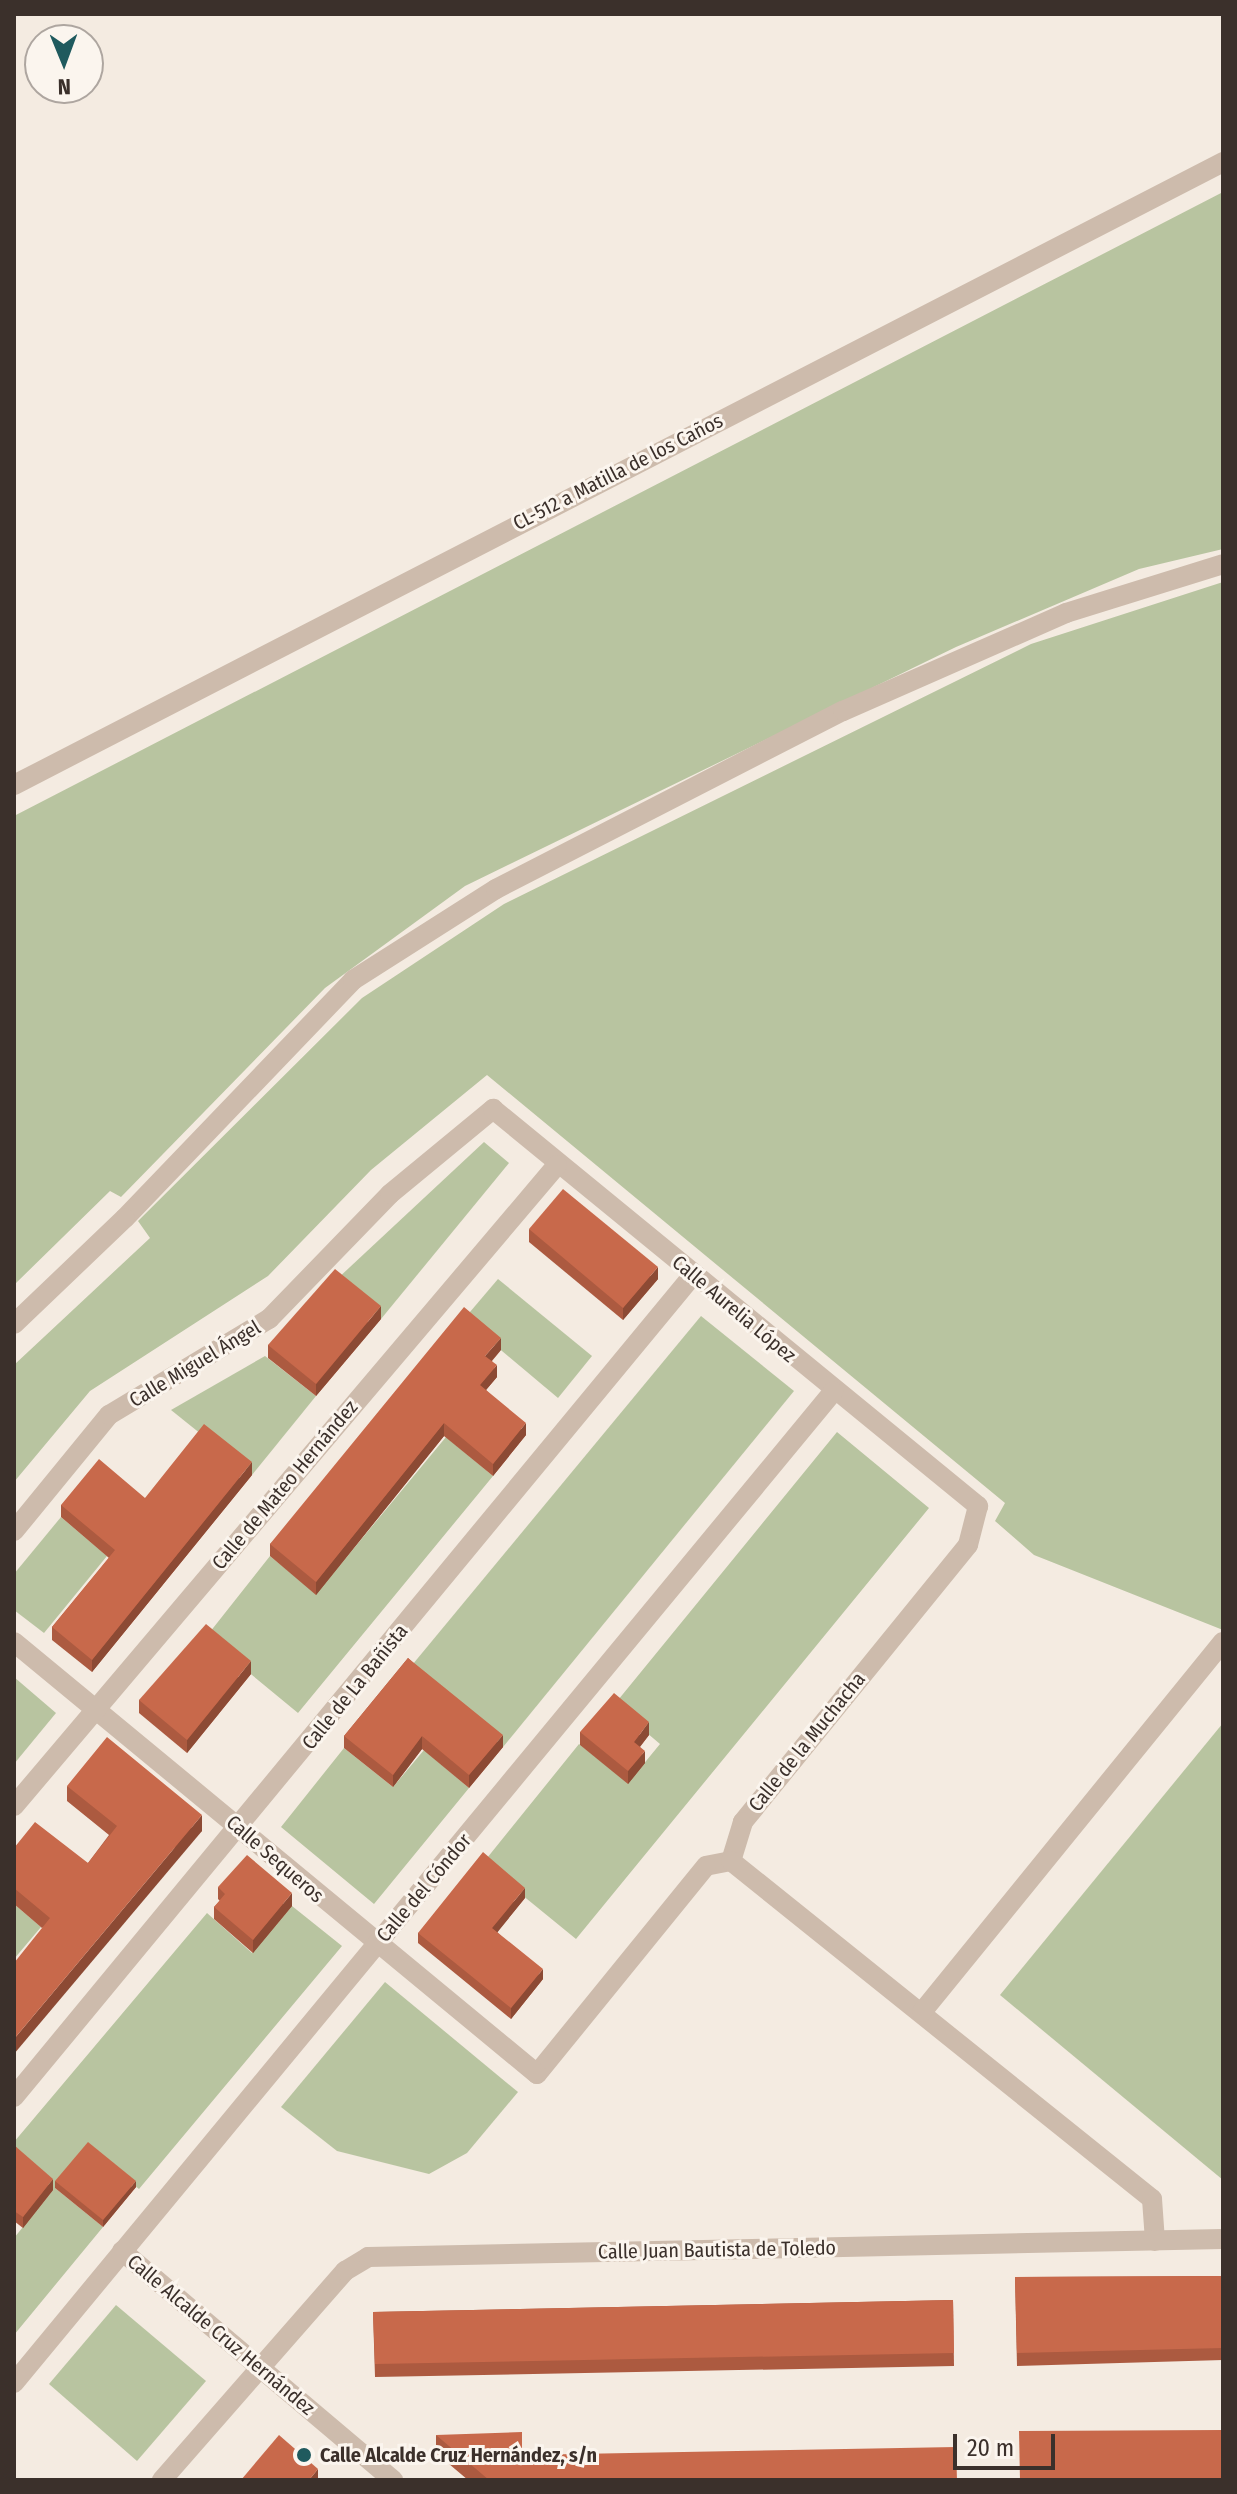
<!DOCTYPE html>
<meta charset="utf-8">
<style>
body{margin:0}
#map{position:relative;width:1237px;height:2494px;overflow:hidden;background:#f4ebe1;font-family:"Fira Sans Condensed",sans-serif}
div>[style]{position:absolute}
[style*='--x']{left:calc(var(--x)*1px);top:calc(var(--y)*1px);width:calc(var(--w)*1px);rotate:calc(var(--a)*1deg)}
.green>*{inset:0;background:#b8c4a0}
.pedestrian>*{height:20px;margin:-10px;padding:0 10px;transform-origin:10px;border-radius:10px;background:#cdbbac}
.minor>*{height:20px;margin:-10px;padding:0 10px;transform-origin:10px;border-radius:10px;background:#cdbbac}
.tertiary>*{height:20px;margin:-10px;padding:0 10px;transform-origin:10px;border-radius:10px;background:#cdbbac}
.wall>*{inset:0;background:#ac5a40}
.shaded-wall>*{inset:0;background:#8c4a34}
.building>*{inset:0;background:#c8694b}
.dots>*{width:22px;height:22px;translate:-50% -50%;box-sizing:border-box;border:4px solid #fbf5ee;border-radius:50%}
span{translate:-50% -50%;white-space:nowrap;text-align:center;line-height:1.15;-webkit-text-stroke:6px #fbf5ee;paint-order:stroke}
.street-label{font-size:20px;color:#3b302b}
.poi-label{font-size:20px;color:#3b302b;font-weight:700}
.left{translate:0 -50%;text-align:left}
.frame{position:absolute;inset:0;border:16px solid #3b302b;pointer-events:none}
.north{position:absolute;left:24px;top:24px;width:80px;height:80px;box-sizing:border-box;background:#fbf5ee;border:2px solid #aea6a0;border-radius:50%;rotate:179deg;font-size:22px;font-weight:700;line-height:32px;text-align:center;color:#3b302b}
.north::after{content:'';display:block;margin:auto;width:28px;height:36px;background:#1f5a5e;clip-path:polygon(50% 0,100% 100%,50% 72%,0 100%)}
.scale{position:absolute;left:953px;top:2434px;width:102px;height:36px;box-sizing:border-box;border:4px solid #3b302b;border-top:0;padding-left:10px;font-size:24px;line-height:28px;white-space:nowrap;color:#3b302b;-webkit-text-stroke:6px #fbf5ee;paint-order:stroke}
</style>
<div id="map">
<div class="green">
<div style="clip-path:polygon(1223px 192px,1223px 549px,1139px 569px,956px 647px,465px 886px,325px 988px,121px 1197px,110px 1191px,14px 1285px,14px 816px)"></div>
<div style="clip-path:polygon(1223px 582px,1223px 1630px,1034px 1555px,995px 1521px,1005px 1503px,487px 1075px,371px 1170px,268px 1276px,90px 1391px,14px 1482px,14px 1365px,150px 1238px,138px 1221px,362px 998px,504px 904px,1031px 644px)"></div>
<div style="clip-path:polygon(484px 1142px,509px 1163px,381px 1319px,335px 1281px)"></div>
<div style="clip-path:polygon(498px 1279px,592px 1356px,558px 1398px,464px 1319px)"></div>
<div style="clip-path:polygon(701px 1316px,794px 1391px,503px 1747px,408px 1670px)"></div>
<div style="clip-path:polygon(265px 1356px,316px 1396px,252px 1475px,171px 1410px)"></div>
<div style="clip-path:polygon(837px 1432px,929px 1508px,576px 1939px,483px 1863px,579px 1744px,628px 1783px,660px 1744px,614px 1705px)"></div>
<div style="clip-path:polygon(446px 1437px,493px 1476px,298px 1713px,206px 1637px,270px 1556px,316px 1594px)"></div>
<div style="clip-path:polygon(61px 1517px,107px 1556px,44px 1633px,14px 1610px,14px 1574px)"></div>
<div style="clip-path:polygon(14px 1677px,56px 1713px,14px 1764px)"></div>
<div style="clip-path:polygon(1223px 1723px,1223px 2180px,1000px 1995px)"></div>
<div style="clip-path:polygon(344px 1748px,393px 1787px,424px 1750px,469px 1788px,374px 1904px,281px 1827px)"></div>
<div style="clip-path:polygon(14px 1904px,41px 1927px,14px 1959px)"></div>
<div style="clip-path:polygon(292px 1906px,342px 1946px,139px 2189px,88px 2148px,55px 2188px,103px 2227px,14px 2335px,14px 2238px,53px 2190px,14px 2155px,14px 2142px,207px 1913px,252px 1953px)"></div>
<div style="clip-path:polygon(385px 1982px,518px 2092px,467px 2153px,429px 2174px,337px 2151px,281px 2107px)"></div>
<div style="clip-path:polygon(116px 2305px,206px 2381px,137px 2461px,49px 2384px)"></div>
</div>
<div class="pedestrian">
<div style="--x:125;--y:1218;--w:330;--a:-46.2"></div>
<div style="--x:353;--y:980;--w:169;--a:-32.5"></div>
<div style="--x:496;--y:889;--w:390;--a:-27.2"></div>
<div style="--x:843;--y:711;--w:244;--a:-23.7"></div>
<div style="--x:1066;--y:613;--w:164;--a:-17.3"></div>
</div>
<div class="minor">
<div style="--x:14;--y:1324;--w:153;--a:-43.7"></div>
<div style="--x:14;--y:1531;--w:150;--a:-50.7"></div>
<div style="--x:109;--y:1415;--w:187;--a:-31"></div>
<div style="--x:269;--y:1319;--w:174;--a:-45.9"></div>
<div style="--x:390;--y:1194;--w:134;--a:-39.5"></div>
<div style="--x:493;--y:1109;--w:627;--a:39.3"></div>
<div style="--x:978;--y:1506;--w:40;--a:104.4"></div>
<div style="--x:968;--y:1545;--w:357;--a:129.1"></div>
<div style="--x:743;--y:1822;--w:41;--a:107.1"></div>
<div style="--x:731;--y:1861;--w:25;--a:169"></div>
<div style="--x:706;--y:1866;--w:268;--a:129.1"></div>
<div style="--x:537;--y:2074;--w:678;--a:-140.44"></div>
<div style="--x:14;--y:1806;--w:840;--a:-49.73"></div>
<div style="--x:731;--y:1861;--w:540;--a:38.76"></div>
<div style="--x:1152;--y:2199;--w:42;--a:85.9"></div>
<div style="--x:922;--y:2012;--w:477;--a:-50.9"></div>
<div style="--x:14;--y:2097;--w:1066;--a:-50.44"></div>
<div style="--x:122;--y:2251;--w:355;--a:40.2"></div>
<div style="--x:14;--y:2383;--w:1286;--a:-50.43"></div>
<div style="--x:162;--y:2480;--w:278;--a:-48.8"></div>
<div style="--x:345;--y:2271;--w:27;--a:-31"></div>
<div style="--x:368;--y:2257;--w:855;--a:-1.21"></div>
</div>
<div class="tertiary">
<div style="--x:14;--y:785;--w:1360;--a:-27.26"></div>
</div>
<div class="wall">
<div style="clip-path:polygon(529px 1229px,658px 1279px,623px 1320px,529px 1242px)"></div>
<div style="clip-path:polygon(381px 1319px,316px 1396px,268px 1358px,268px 1345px)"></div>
<div style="clip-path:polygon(501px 1350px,492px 1361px,497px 1377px,486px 1390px,526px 1435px,493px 1476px,444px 1436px,316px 1595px,270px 1556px,270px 1544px)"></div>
<div style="clip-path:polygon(252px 1475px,92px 1672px,52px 1640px,52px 1627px,109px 1558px,61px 1517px,61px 1505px,145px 1498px)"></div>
<div style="clip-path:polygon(408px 1658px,503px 1747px,469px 1788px,422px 1749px,393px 1787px,344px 1748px,344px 1736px)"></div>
<div style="clip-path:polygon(251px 1674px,187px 1753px,139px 1713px,139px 1700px)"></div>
<div style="clip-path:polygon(580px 1732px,649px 1735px,640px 1747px,645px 1763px,628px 1784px,580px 1745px)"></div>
<div style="clip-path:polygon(67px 1786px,202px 1831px,42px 1928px,14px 1904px,14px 1848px,88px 1863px,109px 1835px,67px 1801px)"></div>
<div style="clip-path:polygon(218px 1887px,292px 1906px,253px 1953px,214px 1919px,214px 1907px,220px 1901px,218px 1899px)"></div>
<div style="clip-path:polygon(525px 1898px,497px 1932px,543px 1979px,511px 2019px,418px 1943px,418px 1933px)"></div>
<div style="clip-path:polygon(14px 2145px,53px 2190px,23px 2228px,14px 2221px)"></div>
<div style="clip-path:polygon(55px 2181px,136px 2187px,103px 2227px,55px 2188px)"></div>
<div style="clip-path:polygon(1223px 2276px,1223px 2360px,1017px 2366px,1015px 2277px)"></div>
<div style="clip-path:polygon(953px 2300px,954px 2366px,375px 2377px,373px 2312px)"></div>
<div style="clip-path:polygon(436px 2435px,522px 2455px,957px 2480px,468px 2480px,436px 2453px)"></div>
</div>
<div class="shaded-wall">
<div style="clip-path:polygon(658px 1267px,658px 1279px,623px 1320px,623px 1308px)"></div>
<div style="clip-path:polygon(381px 1306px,381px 1319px,316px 1396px,316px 1384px)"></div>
<div style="clip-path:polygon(501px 1338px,501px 1350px,485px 1368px,485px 1356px)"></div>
<div style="clip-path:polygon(497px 1365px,497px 1377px,480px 1397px,480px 1385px)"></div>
<div style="clip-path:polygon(444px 1423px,444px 1436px,316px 1595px,316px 1582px)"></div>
<div style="clip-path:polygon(526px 1423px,526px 1435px,493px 1476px,493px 1464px)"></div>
<div style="clip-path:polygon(252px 1462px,252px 1475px,92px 1672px,92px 1660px)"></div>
<div style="clip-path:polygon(251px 1661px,251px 1674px,187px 1753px,187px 1740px)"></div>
<div style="clip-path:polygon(649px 1722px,649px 1735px,634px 1754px,634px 1742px)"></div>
<div style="clip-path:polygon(503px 1735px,503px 1747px,469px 1788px,469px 1775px)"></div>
<div style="clip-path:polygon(422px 1736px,422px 1749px,393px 1787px,393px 1775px)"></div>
<div style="clip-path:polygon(645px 1751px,645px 1763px,628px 1784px,628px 1771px)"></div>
<div style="clip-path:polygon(202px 1815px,202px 1831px,14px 2054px,14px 2039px)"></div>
<div style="clip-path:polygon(525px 1888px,525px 1898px,492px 1939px,492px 1928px)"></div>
<div style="clip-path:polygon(292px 1893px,292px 1906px,253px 1953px,253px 1940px)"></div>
<div style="clip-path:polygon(543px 1969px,543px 1979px,511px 2019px,511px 2008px)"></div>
<div style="clip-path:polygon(53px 2179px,53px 2190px,23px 2228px,23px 2217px)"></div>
<div style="clip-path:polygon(136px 2181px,136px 2187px,103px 2227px,103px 2220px)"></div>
<div style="clip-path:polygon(318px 2469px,318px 2480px,309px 2480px)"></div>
</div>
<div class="building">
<div style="clip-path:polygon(563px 1189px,658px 1267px,623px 1308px,529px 1229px)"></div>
<div style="clip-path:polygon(335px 1269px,381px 1306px,316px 1384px,268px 1345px)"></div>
<div style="clip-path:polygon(464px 1307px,501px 1338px,485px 1356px,497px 1365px,480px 1385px,526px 1423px,493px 1464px,444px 1423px,316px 1582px,270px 1544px)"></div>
<div style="clip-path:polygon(204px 1424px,252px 1462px,92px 1660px,52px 1627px,115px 1550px,61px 1505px,99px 1459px,145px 1498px)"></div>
<div style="clip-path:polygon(206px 1624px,251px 1661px,187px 1740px,139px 1700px)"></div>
<div style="clip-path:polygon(408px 1658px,503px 1735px,469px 1775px,422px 1736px,393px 1775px,344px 1736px)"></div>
<div style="clip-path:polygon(614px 1693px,649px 1722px,634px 1742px,645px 1751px,628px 1771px,580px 1732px)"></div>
<div style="clip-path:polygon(107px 1737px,202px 1815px,14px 2039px,14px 1963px,50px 1918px,14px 1888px,14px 1848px,35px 1822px,88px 1863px,117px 1826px,67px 1786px)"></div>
<div style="clip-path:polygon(483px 1852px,525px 1888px,492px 1928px,543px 1969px,511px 2008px,418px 1933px)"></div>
<div style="clip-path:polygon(247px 1855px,292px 1893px,253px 1940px,214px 1907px,225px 1894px,218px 1887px)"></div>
<div style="clip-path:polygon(88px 2142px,136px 2181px,103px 2220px,55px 2181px)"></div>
<div style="clip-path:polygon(14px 2145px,53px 2179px,23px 2217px,14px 2211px)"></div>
<div style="clip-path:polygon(1223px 2276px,1223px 2348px,1017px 2353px,1015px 2277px)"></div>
<div style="clip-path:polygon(953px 2300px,954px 2353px,375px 2364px,373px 2312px)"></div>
<div style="clip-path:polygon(1223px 2430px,1223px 2480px,1020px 2480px,1019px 2431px)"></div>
<div style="clip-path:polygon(522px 2432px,522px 2455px,956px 2447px,957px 2480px,489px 2480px,436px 2435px)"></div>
<div style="clip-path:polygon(279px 2435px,318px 2469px,309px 2480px,241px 2480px)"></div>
</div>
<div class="dots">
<div style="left:304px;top:2455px;background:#1f5a5e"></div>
</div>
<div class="street-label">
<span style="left:618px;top:472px;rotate:-27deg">CL-512 a Matilla de los Caños</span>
<span style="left:734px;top:1309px;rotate:40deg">Calle Aurelia López</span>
<span style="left:195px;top:1364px;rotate:-31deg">Calle Miguel Ángel</span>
<span style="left:285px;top:1485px;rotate:-50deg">Calle de Mateo Hernández</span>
<span style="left:355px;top:1687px;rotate:-51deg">Calle de La Bañista</span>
<span style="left:807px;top:1742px;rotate:-51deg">Calle de la Muchacha</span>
<span style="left:275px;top:1859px;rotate:41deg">Calle Sequeros</span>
<span style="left:424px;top:1888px;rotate:-50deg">Calle del Cóndor</span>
<span style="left:717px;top:2250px;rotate:-1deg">Calle Juan Bautista de Toledo</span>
<span style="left:221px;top:2335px;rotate:40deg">Calle Alcalde Cruz Hernández</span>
</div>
<div class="poi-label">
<span class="left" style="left:320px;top:2455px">Calle Alcalde Cruz Hernández, s/n</span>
</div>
<div class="frame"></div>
<div class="north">N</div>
<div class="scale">20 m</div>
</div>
